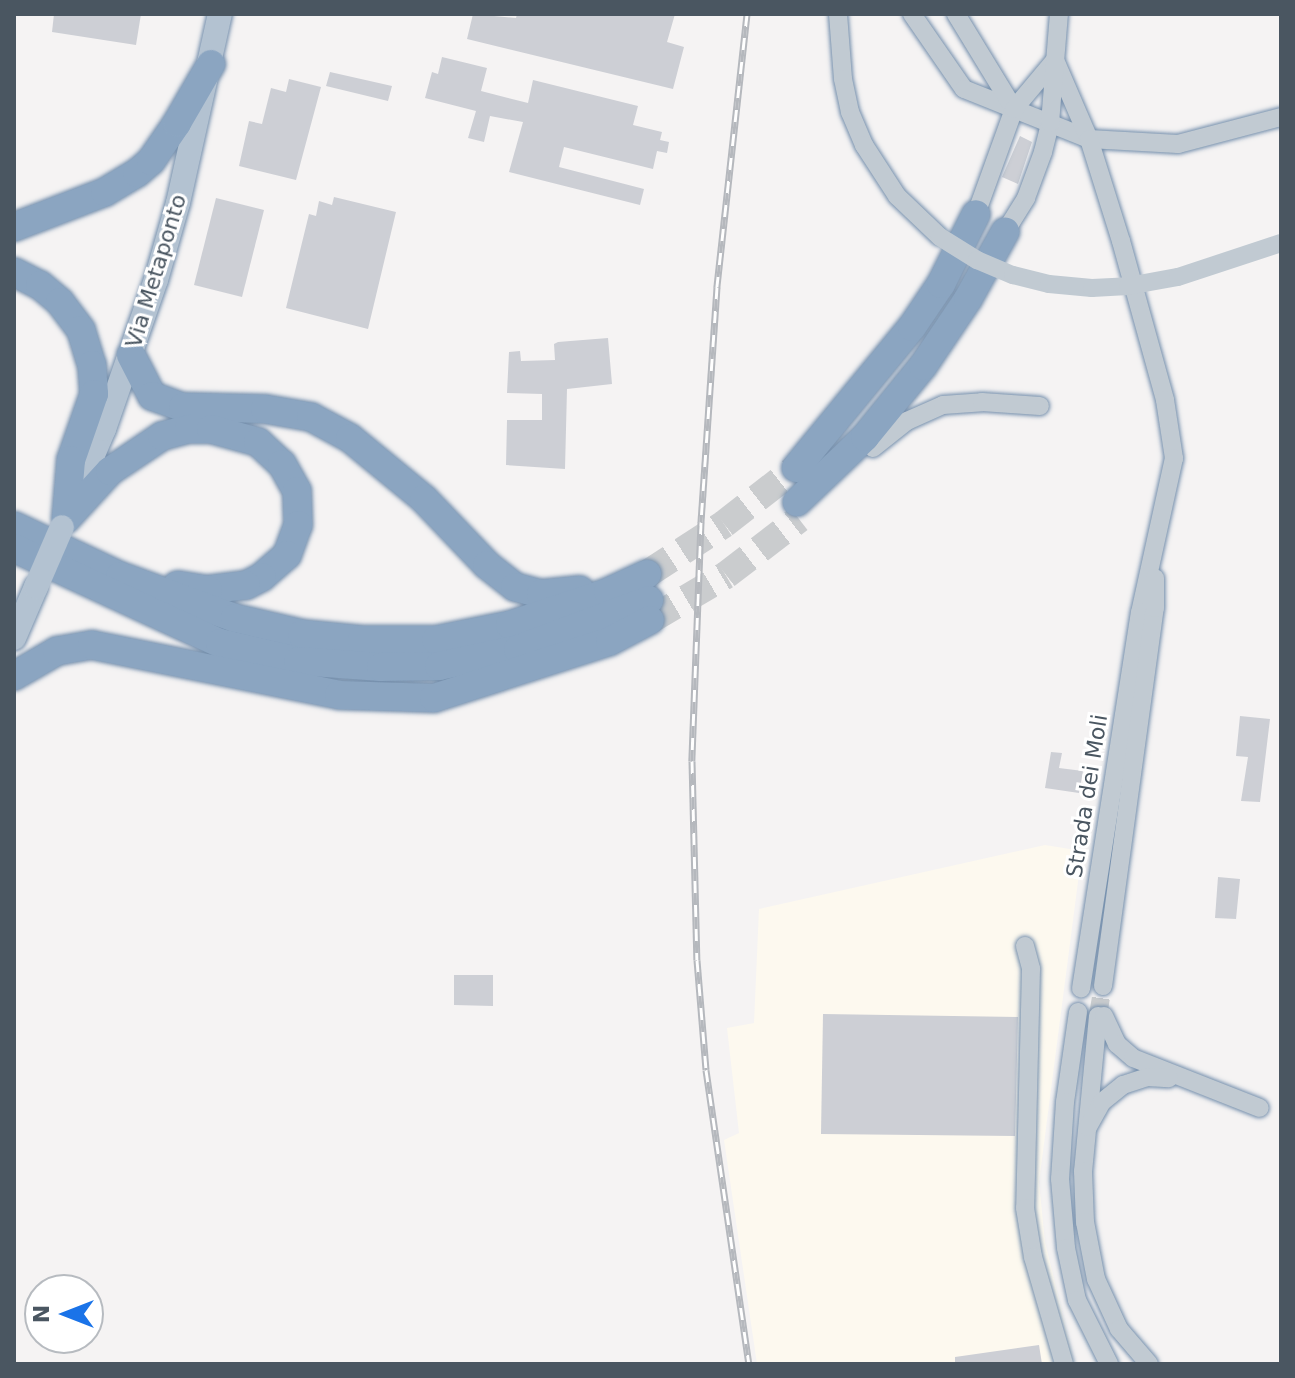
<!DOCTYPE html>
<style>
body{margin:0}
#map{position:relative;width:1295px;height:1378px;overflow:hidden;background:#f5f3f3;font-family:"DejaVu Sans",sans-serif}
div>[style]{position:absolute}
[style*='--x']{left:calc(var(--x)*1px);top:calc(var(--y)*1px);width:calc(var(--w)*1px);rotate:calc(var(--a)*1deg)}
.commercial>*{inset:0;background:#fdf9ef}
.building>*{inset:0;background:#cdcfd5}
.minor-tunnel>*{height:18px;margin-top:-9px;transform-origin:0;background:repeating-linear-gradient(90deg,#caccce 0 18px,transparent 0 27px)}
.highway-tunnel>*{height:28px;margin-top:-14px;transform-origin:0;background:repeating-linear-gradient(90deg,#caccce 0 28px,transparent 0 42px)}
.roads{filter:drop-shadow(0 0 2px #7690ad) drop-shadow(0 0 2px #7690ad)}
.minor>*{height:18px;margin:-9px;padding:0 9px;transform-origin:9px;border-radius:9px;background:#c1cad2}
.major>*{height:24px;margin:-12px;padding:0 12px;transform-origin:12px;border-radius:12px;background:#b3c2d1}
.highway>*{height:28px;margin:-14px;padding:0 14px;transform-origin:14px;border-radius:14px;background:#8ba5c1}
.rail>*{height:7px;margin-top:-3.5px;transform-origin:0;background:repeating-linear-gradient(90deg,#fff 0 12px,#b5b8bd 0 24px);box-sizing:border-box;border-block:2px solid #b5b8bd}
.minor-bridge>*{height:18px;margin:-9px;padding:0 9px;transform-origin:9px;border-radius:9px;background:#c1cad2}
.major-bridge>*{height:24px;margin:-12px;padding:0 12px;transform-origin:12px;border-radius:12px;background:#b3c2d1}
span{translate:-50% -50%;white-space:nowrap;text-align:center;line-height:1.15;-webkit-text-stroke:6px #fff;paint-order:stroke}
.street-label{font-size:22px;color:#4a5661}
.frame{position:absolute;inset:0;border:16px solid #4a5661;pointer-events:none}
.north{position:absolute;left:24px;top:1274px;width:80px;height:80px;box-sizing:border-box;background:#fff;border:2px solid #b7bbc0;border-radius:50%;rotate:270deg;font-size:22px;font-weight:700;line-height:32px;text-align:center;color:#4a5661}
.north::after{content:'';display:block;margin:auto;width:28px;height:36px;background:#1a73e8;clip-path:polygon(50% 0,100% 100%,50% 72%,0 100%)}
</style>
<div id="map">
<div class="commercial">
<div style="clip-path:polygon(1045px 845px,1082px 851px,1039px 1182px,1045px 1242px,1075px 1364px,757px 1364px,724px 1140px,739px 1133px,727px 1028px,754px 1023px,759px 909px)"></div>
</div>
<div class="building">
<div style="clip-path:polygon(54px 14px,141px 14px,136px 45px,52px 32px)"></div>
<div style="clip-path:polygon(473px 14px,516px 18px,517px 14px,675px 14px,667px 42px,684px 47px,673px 89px,467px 39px)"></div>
<div style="clip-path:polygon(442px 57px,487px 68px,481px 91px,528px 103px,533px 80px,638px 106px,633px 125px,662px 132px,660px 140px,669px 142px,667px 153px,657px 151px,653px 169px,564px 147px,559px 167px,644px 189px,640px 205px,509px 172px,523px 122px,490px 116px,484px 142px,468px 138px,476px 111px,425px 98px,432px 72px,438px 74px)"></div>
<div style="clip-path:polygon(330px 72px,392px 86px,388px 101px,326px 86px)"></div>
<div style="clip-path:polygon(289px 79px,321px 87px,296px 180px,239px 166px,249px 121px,262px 124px,271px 88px,286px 92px)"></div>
<div style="clip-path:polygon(1020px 136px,1032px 142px,1018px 184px,1002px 177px)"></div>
<div style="clip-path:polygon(334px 197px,396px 212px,368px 329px,286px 308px,309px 214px,316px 216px,319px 201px,332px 205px)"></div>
<div style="clip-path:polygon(216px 198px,264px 210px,242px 297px,194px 285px)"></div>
<div style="clip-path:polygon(608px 338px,612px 384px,567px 389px,565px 469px,506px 465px,507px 420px,542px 420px,542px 394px,507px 393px,509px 352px,520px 351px,521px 361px,555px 360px,554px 344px,558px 342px)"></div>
<div style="clip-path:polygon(1240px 716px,1270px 719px,1260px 802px,1241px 801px,1248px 757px,1236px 756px)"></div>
<div style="clip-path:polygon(1051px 752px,1062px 753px,1059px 768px,1083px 771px,1079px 793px,1045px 788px)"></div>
<div style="clip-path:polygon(1218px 877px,1240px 879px,1236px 919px,1215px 918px)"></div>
<div style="clip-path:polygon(454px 975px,493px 975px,493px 1006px,454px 1005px)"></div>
<div style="clip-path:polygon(823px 1014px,1018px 1017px,1015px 1136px,821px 1134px)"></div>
<div style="clip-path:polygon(1039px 1345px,1042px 1364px,955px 1364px,955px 1357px)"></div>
</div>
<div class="minor-tunnel">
<div style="--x:1098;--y:1016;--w:30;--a:-81"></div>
</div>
<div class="highway-tunnel">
<div style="--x:647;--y:574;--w:92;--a:-33"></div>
<div style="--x:724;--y:524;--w:91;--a:-37.9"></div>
<div style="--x:650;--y:620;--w:88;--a:-30.6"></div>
<div style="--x:726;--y:575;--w:92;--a:-37.5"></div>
</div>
<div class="roads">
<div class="minor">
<div style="--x:838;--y:14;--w:65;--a:85.6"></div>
<div style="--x:843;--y:79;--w:34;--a:78"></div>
<div style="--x:850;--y:112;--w:36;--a:67"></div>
<div style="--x:864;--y:145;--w:61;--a:57.1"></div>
<div style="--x:897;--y:196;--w:59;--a:43.6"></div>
<div style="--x:912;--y:14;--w:91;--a:55.3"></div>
<div style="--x:964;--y:89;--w:135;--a:21.8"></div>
<div style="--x:1089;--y:139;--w:89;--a:3.2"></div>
<div style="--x:1178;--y:144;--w:106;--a:-14.7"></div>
<div style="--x:956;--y:14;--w:111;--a:58.6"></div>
<div style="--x:1055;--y:60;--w:86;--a:66.7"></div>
<div style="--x:1089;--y:139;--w:107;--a:72.6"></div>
<div style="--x:1121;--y:241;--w:165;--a:74.5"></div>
<div style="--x:1165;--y:400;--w:59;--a:81.2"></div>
<div style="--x:1174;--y:458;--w:158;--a:102.4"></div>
<div style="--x:1140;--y:612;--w:381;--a:98.9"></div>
<div style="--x:976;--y:214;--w:112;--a:-70.1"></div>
<div style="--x:1014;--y:109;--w:64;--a:-50.1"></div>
<div style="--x:1005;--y:232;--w:40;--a:-58"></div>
<div style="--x:1026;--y:198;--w:49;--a:-69.7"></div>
<div style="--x:1043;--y:152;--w:30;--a:-76"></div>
<div style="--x:1050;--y:123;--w:109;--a:-85.3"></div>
<div style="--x:873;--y:448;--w:43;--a:-38.5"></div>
<div style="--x:907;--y:421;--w:39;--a:-24"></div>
<div style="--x:943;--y:405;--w:39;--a:-4"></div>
<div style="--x:982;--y:402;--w:58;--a:3.9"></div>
<div style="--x:1025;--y:946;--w:24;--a:75"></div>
<div style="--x:1031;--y:969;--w:239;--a:91.4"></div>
<div style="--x:1025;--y:1208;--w:50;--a:80.7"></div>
<div style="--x:1033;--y:1257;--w:111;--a:73.8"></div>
<div style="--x:1103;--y:986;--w:382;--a:-82.2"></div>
<div style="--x:1155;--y:608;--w:30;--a:-90"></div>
<div style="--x:1078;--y:1012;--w:91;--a:98.2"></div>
<div style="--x:1065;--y:1102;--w:77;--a:93.7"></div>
<div style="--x:1060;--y:1179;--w:69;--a:85"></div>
<div style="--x:1066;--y:1248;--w:53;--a:78.1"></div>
<div style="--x:1077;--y:1300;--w:72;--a:63.4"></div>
<div style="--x:1098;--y:1016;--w:156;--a:95.5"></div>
<div style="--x:1083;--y:1171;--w:51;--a:87.8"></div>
<div style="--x:1085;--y:1222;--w:58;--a:79.1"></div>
<div style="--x:1096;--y:1279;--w:55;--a:65.3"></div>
<div style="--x:1119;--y:1329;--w:46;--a:49.4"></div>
<div style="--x:1104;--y:1016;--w:31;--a:65"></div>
<div style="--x:1117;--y:1044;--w:21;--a:41"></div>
<div style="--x:1133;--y:1058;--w:136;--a:21.5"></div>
<div style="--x:1088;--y:1127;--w:29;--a:-61"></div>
<div style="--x:1102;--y:1102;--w:27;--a:-39"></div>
<div style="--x:1123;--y:1085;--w:25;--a:-18"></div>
<div style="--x:1147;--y:1077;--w:22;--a:3"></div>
</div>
<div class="major">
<div style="--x:72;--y:504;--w:82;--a:-66.9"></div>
<div style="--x:104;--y:429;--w:158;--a:-70.8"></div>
<div style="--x:156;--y:280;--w:80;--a:-74.1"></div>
<div style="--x:178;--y:203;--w:194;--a:-77.5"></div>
<div style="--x:14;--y:638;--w:56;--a:-66.7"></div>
</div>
<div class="highway">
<div style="--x:14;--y:227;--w:97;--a:-21"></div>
<div style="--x:105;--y:192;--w:37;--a:-31"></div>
<div style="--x:137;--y:173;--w:18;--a:-41"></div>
<div style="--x:151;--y:161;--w:46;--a:-55.6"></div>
<div style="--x:177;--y:123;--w:68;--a:-60"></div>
<div style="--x:14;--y:272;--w:29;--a:27"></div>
<div style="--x:40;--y:285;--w:26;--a:40"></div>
<div style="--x:60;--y:302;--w:35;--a:53"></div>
<div style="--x:81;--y:330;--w:37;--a:73"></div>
<div style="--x:92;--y:365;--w:29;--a:86"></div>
<div style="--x:94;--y:394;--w:70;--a:109.2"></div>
<div style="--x:71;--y:460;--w:59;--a:94.8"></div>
<div style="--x:131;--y:355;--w:46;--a:62.9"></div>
<div style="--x:152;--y:396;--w:33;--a:20"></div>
<div style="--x:183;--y:407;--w:82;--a:1.4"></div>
<div style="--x:265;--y:409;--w:47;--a:9.9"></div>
<div style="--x:311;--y:417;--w:44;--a:28.3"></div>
<div style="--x:350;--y:438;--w:96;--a:39.5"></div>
<div style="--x:424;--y:499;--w:91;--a:46.3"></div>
<div style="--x:487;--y:565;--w:36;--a:38"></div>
<div style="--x:515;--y:587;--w:27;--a:15"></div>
<div style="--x:541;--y:594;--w:39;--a:-6"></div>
<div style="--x:796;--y:468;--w:183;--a:-50.6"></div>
<div style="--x:912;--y:327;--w:52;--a:-56"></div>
<div style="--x:941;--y:284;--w:78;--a:-63.4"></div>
<div style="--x:797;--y:502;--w:94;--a:-43.7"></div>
<div style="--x:865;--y:437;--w:92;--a:-50.8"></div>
<div style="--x:923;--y:366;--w:81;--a:-56.1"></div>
<div style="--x:968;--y:299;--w:77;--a:-61.1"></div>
<div style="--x:66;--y:519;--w:65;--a:-47.5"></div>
<div style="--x:110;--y:471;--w:63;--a:-33.9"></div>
<div style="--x:162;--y:436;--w:28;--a:-15"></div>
<div style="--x:189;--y:429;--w:22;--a:0"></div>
<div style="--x:211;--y:429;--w:49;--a:15.5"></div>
<div style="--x:258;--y:442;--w:33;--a:43"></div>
<div style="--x:282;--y:464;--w:31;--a:61"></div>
<div style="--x:297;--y:491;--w:34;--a:88"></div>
<div style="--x:298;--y:525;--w:32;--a:110"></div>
<div style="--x:287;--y:555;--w:33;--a:139"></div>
<div style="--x:262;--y:577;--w:18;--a:153"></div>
<div style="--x:246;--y:585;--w:38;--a:173"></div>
<div style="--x:208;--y:590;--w:31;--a:-171"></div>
<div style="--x:14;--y:526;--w:117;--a:25.3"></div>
<div style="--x:120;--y:576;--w:122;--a:20.1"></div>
<div style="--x:235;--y:618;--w:69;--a:13.4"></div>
<div style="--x:302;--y:634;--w:60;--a:5.7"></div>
<div style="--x:362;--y:640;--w:74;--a:0"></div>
<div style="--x:436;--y:640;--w:76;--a:-11.5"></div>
<div style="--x:510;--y:625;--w:103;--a:-18.6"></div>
<div style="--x:608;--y:592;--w:43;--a:-24.8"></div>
<div style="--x:14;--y:548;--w:227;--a:24.8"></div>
<div style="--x:220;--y:643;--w:80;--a:13"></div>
<div style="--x:298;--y:661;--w:83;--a:4.1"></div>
<div style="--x:381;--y:667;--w:58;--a:-1"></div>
<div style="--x:439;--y:666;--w:81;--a:-12.1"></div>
<div style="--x:518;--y:649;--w:140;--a:-20.5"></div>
<div style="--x:14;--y:676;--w:50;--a:-30.2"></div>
<div style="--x:57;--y:651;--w:36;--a:-10"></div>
<div style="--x:92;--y:645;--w:252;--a:11.4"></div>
<div style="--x:339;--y:695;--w:95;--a:1.8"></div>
<div style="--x:434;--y:698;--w:185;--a:-17.9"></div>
<div style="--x:610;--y:641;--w:45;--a:-27.7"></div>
</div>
</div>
<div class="rail">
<div style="--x:747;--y:14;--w:275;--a:96.3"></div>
<div style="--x:717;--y:287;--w:236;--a:93.9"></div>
<div style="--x:701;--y:522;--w:239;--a:92.2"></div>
<div style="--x:692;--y:761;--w:199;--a:88.6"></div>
<div style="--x:697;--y:960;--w:110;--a:85.3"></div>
<div style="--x:706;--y:1070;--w:297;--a:81.7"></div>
</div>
<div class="minor-bridge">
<div style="--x:940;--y:237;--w:44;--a:31.9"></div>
<div style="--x:977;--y:260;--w:39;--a:23"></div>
<div style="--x:1013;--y:275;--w:37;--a:14"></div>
<div style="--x:1049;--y:284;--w:43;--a:5.3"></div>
<div style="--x:1092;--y:288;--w:36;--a:-3"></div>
<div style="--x:1128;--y:286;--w:51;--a:-10.2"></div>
<div style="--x:1178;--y:277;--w:108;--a:-18.3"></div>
</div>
<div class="major-bridge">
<div style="--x:36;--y:587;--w:65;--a:-66.6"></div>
</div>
<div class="street-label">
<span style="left:156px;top:271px;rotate:-73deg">Via Metaponto</span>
<span style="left:1087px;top:796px;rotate:-81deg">Strada dei Moli</span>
</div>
<div class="frame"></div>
<div class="north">N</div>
</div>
